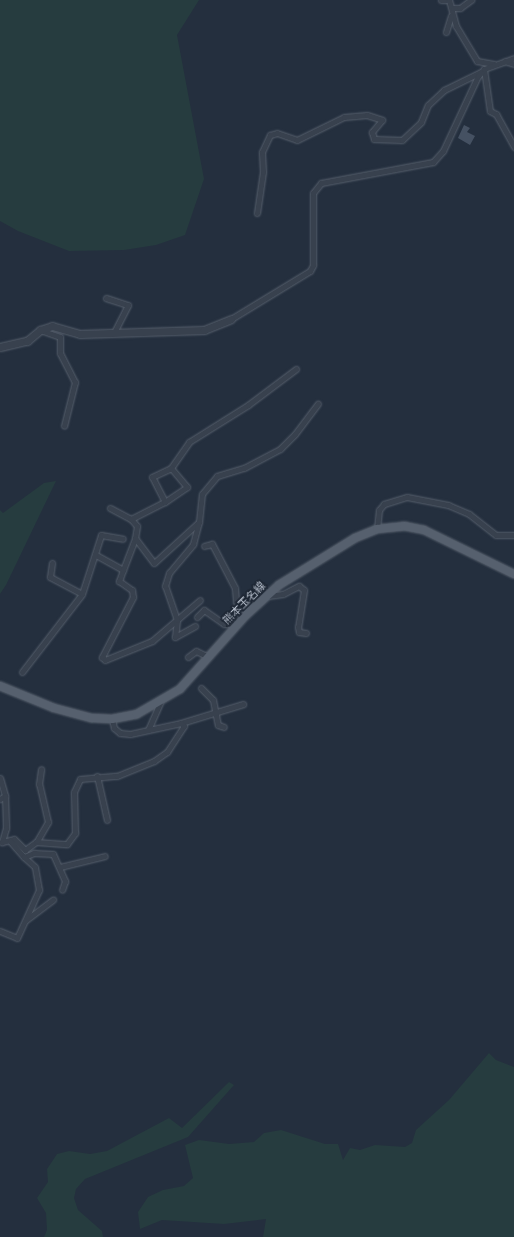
<!DOCTYPE html>
<meta charset="utf-8">
<style>
body{margin:0}
#map{position:relative;width:514px;height:1237px;overflow:hidden;background:#242f3e;font-family:Mulish,"Noto Sans JP",sans-serif}
div>[style]{position:absolute}
[style*='--x']{left:calc(var(--x)*1px);top:calc(var(--y)*1px);width:calc(var(--w)*1px);rotate:calc(var(--a)*1deg)}
.green>*{inset:0;background:#263c3f}
.building>*{inset:0;background:#455162}
.roads{filter:drop-shadow(0 0 1px #565f6c) drop-shadow(0 0 1px #565f6c)}
.minor>*{height:5px;margin:-2.5px;padding:0 2.5px;transform-origin:2.5px;border-radius:2.5px;background:#38414e}
.tertiary>*{height:7px;margin:-3.5px;padding:0 3.5px;transform-origin:3.5px;border-radius:3.5px;background:#38414e}
.primary>*{height:8px;margin:-4px;padding:0 4px;transform-origin:4px;border-radius:4px;background:#56606e}
span{translate:-50% -50%;white-space:nowrap;text-align:center;line-height:1.15;-webkit-text-stroke:3.5px #1d2633;paint-order:stroke}
.street-label{font-size:11px;color:#b4bcc9}
</style>
<div id="map">
<div class="green">
<div style="clip-path:polygon(0 0,199px 0,177px 35px,204px 179px,185px 235px,156px 245px,124px 250px,69px 251px,18px 231px,0 221px)"></div>
<div style="clip-path:polygon(56px 481px,6px 585px,0 594px,0 510px,3px 513px,44px 483px)"></div>
<div style="clip-path:polygon(489px 1053px,496px 1060px,514px 1067px,514px 1237px,263px 1237px,266px 1219px,224px 1224px,162px 1220px,140px 1229px,138px 1212px,148px 1197px,163px 1190px,184px 1186px,193px 1178px,185px 1145px,199px 1140px,229px 1144px,254px 1142px,264px 1133px,281px 1130px,325px 1144px,338px 1144px,343px 1160px,350px 1148px,360px 1150px,375px 1145px,405px 1147px,412px 1143px,416px 1130px,449px 1100px)"></div>
<div style="clip-path:polygon(229px 1082px,234px 1085px,188px 1137px,85px 1179px,76px 1189px,74px 1198px,78px 1210px,102px 1231px,103px 1237px,44px 1237px,47px 1230px,46px 1213px,37px 1198px,48px 1182px,47px 1169px,57px 1154px,69px 1151px,90px 1154px,107px 1151px,169px 1118px,182px 1128px)"></div>
</div>
<div class="building">
<div style="clip-path:polygon(464px 125px,470px 128px,467px 132px,475px 136px,470px 145px,458px 138px)"></div>
</div>
<div class="roads">
<div class="minor">
<div style="--x:441;--y:0;--w:5;--a:0"></div>
<div style="--x:449;--y:0;--w:27;--a:75"></div>
<div style="--x:456;--y:26;--w:41;--a:59"></div>
<div style="--x:477;--y:61;--w:17;--a:10"></div>
<div style="--x:453;--y:8;--w:7;--a:0"></div>
<div style="--x:460;--y:8;--w:14;--a:-36"></div>
<div style="--x:446;--y:32;--w:17;--a:-73"></div>
<div style="--x:505;--y:61;--w:9;--a:18"></div>
<div style="--x:484;--y:69;--w:42;--a:81.9"></div>
<div style="--x:490;--y:111;--w:7;--a:27"></div>
<div style="--x:496;--y:114;--w:38;--a:61"></div>
<div style="--x:257;--y:213;--w:41;--a:-81.7"></div>
<div style="--x:263;--y:172;--w:20;--a:-93"></div>
<div style="--x:262;--y:152;--w:19;--a:-65"></div>
<div style="--x:270;--y:135;--w:7;--a:-16"></div>
<div style="--x:277;--y:133;--w:21;--a:19"></div>
<div style="--x:297;--y:140;--w:52;--a:-26.1"></div>
<div style="--x:344;--y:117;--w:23;--a:-5"></div>
<div style="--x:367;--y:115;--w:16;--a:18"></div>
<div style="--x:382;--y:120;--w:16;--a:130"></div>
<div style="--x:372;--y:132;--w:7;--a:74"></div>
<div style="--x:374;--y:139;--w:28;--a:2"></div>
<div style="--x:402;--y:140;--w:26;--a:-43"></div>
<div style="--x:421;--y:122;--w:18;--a:-68"></div>
<div style="--x:428;--y:105;--w:22;--a:-43"></div>
<div style="--x:444;--y:90;--w:41;--a:-25.9"></div>
<div style="--x:106;--y:298;--w:23;--a:18"></div>
<div style="--x:128;--y:305;--w:31;--a:117"></div>
<div style="--x:231;--y:319;--w:92;--a:-31.3"></div>
<div style="--x:310;--y:271;--w:7;--a:-63"></div>
<div style="--x:313;--y:265;--w:72;--a:-90"></div>
<div style="--x:313;--y:193;--w:13;--a:-51"></div>
<div style="--x:321;--y:183;--w:114;--a:-10.6"></div>
<div style="--x:433;--y:162;--w:15;--a:-48"></div>
<div style="--x:443;--y:151;--w:83;--a:-65"></div>
<div style="--x:478;--y:76;--w:9;--a:-49"></div>
<div style="--x:484;--y:69;--w:32;--a:-20"></div>
<div style="--x:40;--y:330;--w:21;--a:19"></div>
<div style="--x:60;--y:337;--w:16;--a:90"></div>
<div style="--x:60;--y:353;--w:33;--a:63"></div>
<div style="--x:75;--y:382;--w:45;--a:104"></div>
<div style="--x:171;--y:468;--w:32;--a:-55"></div>
<div style="--x:189;--y:442;--w:70;--a:-32.1"></div>
<div style="--x:248;--y:405;--w:60;--a:-36.9"></div>
<div style="--x:110;--y:508;--w:24;--a:28"></div>
<div style="--x:131;--y:519;--w:9;--a:49"></div>
<div style="--x:137;--y:526;--w:12;--a:99"></div>
<div style="--x:131;--y:519;--w:38;--a:-27"></div>
<div style="--x:165;--y:502;--w:28;--a:-117"></div>
<div style="--x:152;--y:477;--w:21;--a:-25"></div>
<div style="--x:171;--y:468;--w:25;--a:50"></div>
<div style="--x:187;--y:487;--w:27;--a:146"></div>
<div style="--x:377;--y:529;--w:19;--a:-84"></div>
<div style="--x:379;--y:510;--w:8;--a:-50"></div>
<div style="--x:384;--y:504;--w:24;--a:-17"></div>
<div style="--x:407;--y:497;--w:42;--a:11"></div>
<div style="--x:448;--y:505;--w:23;--a:23"></div>
<div style="--x:469;--y:514;--w:34;--a:38"></div>
<div style="--x:496;--y:535;--w:18;--a:0"></div>
<div style="--x:96;--y:555;--w:31;--a:29"></div>
<div style="--x:123;--y:570;--w:12;--a:110"></div>
<div style="--x:119;--y:581;--w:16;--a:35"></div>
<div style="--x:132;--y:590;--w:7;--a:82"></div>
<div style="--x:133;--y:597;--w:68;--a:117.3"></div>
<div style="--x:102;--y:657;--w:4;--a:45"></div>
<div style="--x:105;--y:660;--w:51;--a:-22"></div>
<div style="--x:152;--y:641;--w:63;--a:-40.5"></div>
<div style="--x:52;--y:563;--w:14;--a:98"></div>
<div style="--x:50;--y:577;--w:36;--a:28"></div>
<div style="--x:123;--y:570;--w:34;--a:-69"></div>
<div style="--x:135;--y:538;--w:31;--a:53"></div>
<div style="--x:154;--y:563;--w:61;--a:-42.3"></div>
<div style="--x:199;--y:522;--w:28;--a:-84"></div>
<div style="--x:202;--y:494;--w:23;--a:-50"></div>
<div style="--x:217;--y:476;--w:28;--a:-17"></div>
<div style="--x:244;--y:468;--w:41;--a:-27.8"></div>
<div style="--x:280;--y:449;--w:21;--a:-45"></div>
<div style="--x:295;--y:434;--w:38;--a:-53"></div>
<div style="--x:268;--y:596;--w:15;--a:-8"></div>
<div style="--x:283;--y:594;--w:18;--a:-27"></div>
<div style="--x:299;--y:586;--w:6;--a:39"></div>
<div style="--x:304;--y:590;--w:37;--a:99"></div>
<div style="--x:298;--y:627;--w:5;--a:79"></div>
<div style="--x:299;--y:632;--w:7;--a:8"></div>
<div style="--x:197;--y:617;--w:10;--a:-45"></div>
<div style="--x:204;--y:610;--w:24;--a:35"></div>
<div style="--x:224;--y:624;--w:14;--a:-4"></div>
<div style="--x:238;--y:623;--w:35;--a:-95"></div>
<div style="--x:235;--y:588;--w:50;--a:-117.6"></div>
<div style="--x:212;--y:544;--w:8;--a:166"></div>
<div style="--x:195;--y:626;--w:23;--a:151"></div>
<div style="--x:175;--y:637;--w:17;--a:-83"></div>
<div style="--x:177;--y:620;--w:36;--a:-109"></div>
<div style="--x:165;--y:586;--w:14;--a:-73"></div>
<div style="--x:169;--y:573;--w:38;--a:-50"></div>
<div style="--x:193;--y:544;--w:23;--a:-75"></div>
<div style="--x:188;--y:657;--w:10;--a:-37"></div>
<div style="--x:196;--y:651;--w:14;--a:25"></div>
<div style="--x:22;--y:672;--w:98;--a:-52.4"></div>
<div style="--x:82;--y:594;--w:62;--a:-72.1"></div>
<div style="--x:101;--y:535;--w:22;--a:10"></div>
<div style="--x:201;--y:688;--w:17;--a:45"></div>
<div style="--x:213;--y:700;--w:25;--a:79"></div>
<div style="--x:218;--y:725;--w:6;--a:18"></div>
<div style="--x:181;--y:723;--w:65;--a:-17"></div>
<div style="--x:148;--y:730;--w:30;--a:-66"></div>
<div style="--x:97;--y:776;--w:45;--a:77.2"></div>
<div style="--x:0;--y:778;--w:19;--a:74"></div>
<div style="--x:0;--y:799;--w:6;--a:-31"></div>
<div style="--x:5;--y:796;--w:32;--a:88"></div>
<div style="--x:6;--y:828;--w:15;--a:106"></div>
<div style="--x:2;--y:842;--w:12;--a:-14"></div>
<div style="--x:14;--y:839;--w:16;--a:45"></div>
<div style="--x:25;--y:850;--w:14;--a:-36"></div>
<div style="--x:36;--y:842;--w:31;--a:4"></div>
<div style="--x:67;--y:844;--w:14;--a:-54"></div>
<div style="--x:75;--y:833;--w:41;--a:-91.4"></div>
<div style="--x:74;--y:792;--w:14;--a:-65"></div>
<div style="--x:80;--y:779;--w:37;--a:-5"></div>
<div style="--x:117;--y:776;--w:40;--a:-22"></div>
<div style="--x:154;--y:761;--w:16;--a:-35"></div>
<div style="--x:167;--y:752;--w:31;--a:-57"></div>
<div style="--x:184;--y:726;--w:4;--a:-135"></div>
<div style="--x:181;--y:723;--w:52;--a:167.8"></div>
<div style="--x:130;--y:734;--w:10;--a:-174"></div>
<div style="--x:120;--y:733;--w:8;--a:-140"></div>
<div style="--x:114;--y:728;--w:9;--a:-103"></div>
<div style="--x:10;--y:841;--w:21;--a:49"></div>
<div style="--x:24;--y:857;--w:11;--a:-22"></div>
<div style="--x:34;--y:853;--w:19;--a:3"></div>
<div style="--x:53;--y:854;--w:30;--a:66"></div>
<div style="--x:65;--y:881;--w:9;--a:108"></div>
<div style="--x:37;--y:841;--w:22;--a:-60"></div>
<div style="--x:48;--y:822;--w:39;--a:-103"></div>
<div style="--x:39;--y:784;--w:15;--a:-82"></div>
<div style="--x:60;--y:867;--w:46;--a:-13.7"></div>
<div style="--x:26;--y:920;--w:34;--a:-37"></div>
<div style="--x:0;--y:931;--w:18;--a:22"></div>
<div style="--x:17;--y:938;--w:53;--a:-65.4"></div>
<div style="--x:39;--y:890;--w:23;--a:-100"></div>
<div style="--x:35;--y:867;--w:15;--a:-138"></div>
</div>
<div class="tertiary">
<div style="--x:0;--y:347;--w:28;--a:-13"></div>
<div style="--x:27;--y:341;--w:17;--a:-40"></div>
<div style="--x:40;--y:330;--w:13;--a:-18"></div>
<div style="--x:52;--y:326;--w:29;--a:16"></div>
<div style="--x:80;--y:334;--w:124;--a:-1.8"></div>
<div style="--x:204;--y:330;--w:29;--a:-22"></div>
</div>
<div class="primary">
<div style="--x:0;--y:686;--w:58;--a:22.2"></div>
<div style="--x:54;--y:708;--w:39;--a:15"></div>
<div style="--x:92;--y:718;--w:20;--a:3"></div>
<div style="--x:112;--y:719;--w:25;--a:-11"></div>
<div style="--x:137;--y:714;--w:50;--a:-30.2"></div>
<div style="--x:180;--y:689;--w:98;--a:-48.3"></div>
<div style="--x:245;--y:616;--w:46;--a:-42.4"></div>
<div style="--x:279;--y:585;--w:89;--a:-31.7"></div>
<div style="--x:355;--y:538;--w:24;--a:-22"></div>
<div style="--x:377;--y:529;--w:27;--a:-6"></div>
<div style="--x:404;--y:526;--w:20;--a:11"></div>
<div style="--x:424;--y:530;--w:100;--a:26.1"></div>
</div>
</div>
<div class="street-label">
<span style="left:244px;top:603px;rotate:-45deg">熊本玉名線</span>
</div>
</div>
